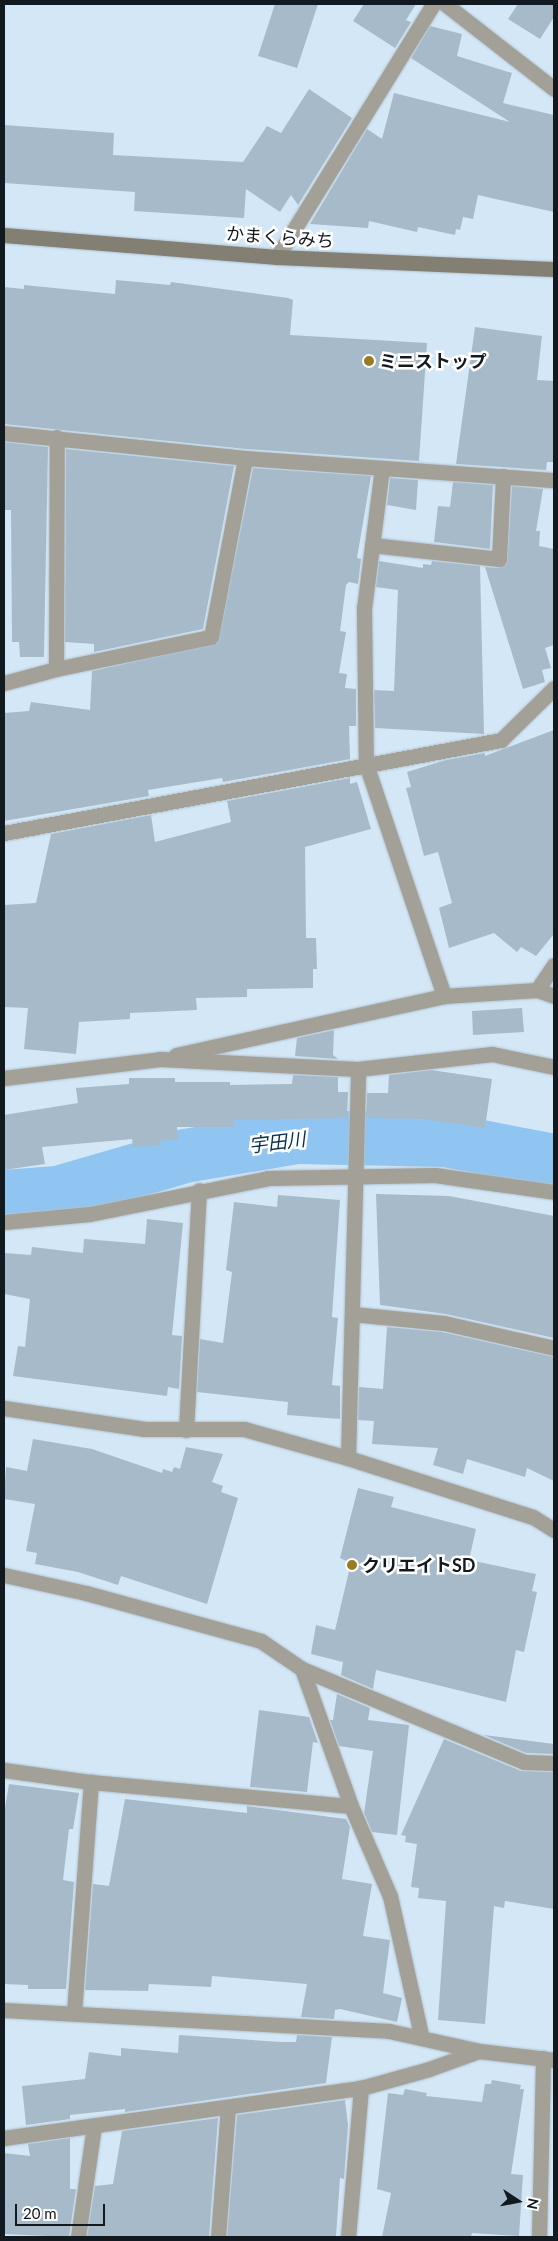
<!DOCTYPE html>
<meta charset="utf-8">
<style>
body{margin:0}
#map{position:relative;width:558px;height:2241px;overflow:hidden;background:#d4e7f6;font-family:Lato,"Noto Sans JP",sans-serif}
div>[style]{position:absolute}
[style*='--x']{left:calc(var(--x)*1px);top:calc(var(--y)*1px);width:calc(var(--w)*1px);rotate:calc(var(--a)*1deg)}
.river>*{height:54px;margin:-27px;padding:0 27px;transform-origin:27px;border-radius:27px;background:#8fc5f0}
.building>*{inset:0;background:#a7bac9}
.roads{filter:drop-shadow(0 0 1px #b1c2cf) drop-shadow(0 0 1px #b1c2cf)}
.street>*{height:15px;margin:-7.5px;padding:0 7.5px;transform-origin:7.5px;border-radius:7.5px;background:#a3a097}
.secondary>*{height:15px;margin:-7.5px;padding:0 7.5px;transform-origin:7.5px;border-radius:7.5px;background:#837f72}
.dots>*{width:14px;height:14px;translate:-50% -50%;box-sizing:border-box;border:2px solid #fff;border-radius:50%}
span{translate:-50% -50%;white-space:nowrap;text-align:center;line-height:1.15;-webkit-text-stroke:5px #fff;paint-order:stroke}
.street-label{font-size:18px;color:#12191f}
.poi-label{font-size:18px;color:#12191f;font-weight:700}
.left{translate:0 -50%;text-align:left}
.water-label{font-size:19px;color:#04314d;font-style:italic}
.frame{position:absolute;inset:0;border:5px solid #12191f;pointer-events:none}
.north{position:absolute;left:493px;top:2176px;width:50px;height:50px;-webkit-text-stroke:4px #fff;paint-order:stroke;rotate:101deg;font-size:14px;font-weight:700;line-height:20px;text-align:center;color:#12191f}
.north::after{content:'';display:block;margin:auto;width:18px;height:22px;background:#12191f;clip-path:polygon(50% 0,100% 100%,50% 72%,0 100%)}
.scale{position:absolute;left:15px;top:2204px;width:90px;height:22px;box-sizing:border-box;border:2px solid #12191f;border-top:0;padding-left:6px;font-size:15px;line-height:18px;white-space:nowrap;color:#12191f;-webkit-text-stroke:4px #fff;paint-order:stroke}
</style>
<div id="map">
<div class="river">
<div style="--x:4;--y:1197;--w:54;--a:-4.2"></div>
<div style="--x:58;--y:1193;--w:132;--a:-16.2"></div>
<div style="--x:185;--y:1156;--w:114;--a:-9.6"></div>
<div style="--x:297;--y:1137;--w:148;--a:1.2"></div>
<div style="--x:445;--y:1140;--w:111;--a:10.9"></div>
</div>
<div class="building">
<div style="clip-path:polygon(275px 4px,318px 4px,297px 68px,258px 56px)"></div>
<div style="clip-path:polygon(364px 4px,416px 4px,406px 20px,411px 22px,395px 48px,353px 21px)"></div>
<div style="clip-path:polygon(518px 4px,554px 4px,554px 17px,540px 39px,508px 19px)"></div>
<div style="clip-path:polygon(430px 26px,462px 34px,457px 56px,512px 73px,503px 103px,554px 115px,554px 212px,478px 195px,473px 219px,463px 217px,460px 230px,456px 229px,455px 235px,418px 227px,417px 232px,369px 221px,368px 228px,310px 224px,367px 129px,382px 139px,394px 93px,510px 122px,411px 58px)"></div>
<div style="clip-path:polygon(309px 89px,352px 118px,298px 205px,291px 195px,280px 212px,246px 189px,244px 218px,134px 211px,135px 192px,4px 183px,4px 125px,114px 133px,113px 155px,243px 162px,267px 126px,281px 133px)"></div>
<div style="clip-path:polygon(116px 280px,170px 285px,171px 282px,288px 298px,293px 300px,290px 335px,427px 343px,419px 461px,246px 449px,4px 424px,4px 287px,24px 289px,24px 285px,115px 294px)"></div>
<div style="clip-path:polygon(475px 327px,542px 336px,537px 380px,554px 381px,554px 462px,547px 462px,546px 470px,456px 464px)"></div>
<div style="clip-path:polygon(4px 442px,48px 447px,44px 657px,20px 657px,19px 642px,12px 642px,11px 510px,4px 510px)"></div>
<div style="clip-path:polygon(66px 449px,234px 466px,203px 629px,94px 652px,94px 644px,65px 642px)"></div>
<div style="clip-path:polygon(253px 468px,371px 476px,357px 558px,361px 559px,358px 584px,349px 582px,346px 585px,340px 631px,346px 632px,339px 673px,347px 674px,345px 688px,356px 689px,356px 726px,349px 726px,350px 759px,223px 782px,222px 778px,148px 790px,149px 796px,4px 821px,4px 713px,29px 711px,31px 702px,90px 710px,92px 671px,218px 643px)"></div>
<div style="clip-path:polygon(390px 478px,418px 480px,416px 510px,387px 505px)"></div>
<div style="clip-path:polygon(453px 482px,493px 485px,490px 549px,434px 542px,438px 506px,450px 507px)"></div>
<div style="clip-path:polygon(512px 486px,543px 489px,536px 531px,540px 531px,539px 546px,554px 549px,554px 645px,545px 648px,551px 668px,542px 670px,545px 682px,523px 689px,485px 567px,498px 568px,507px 564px)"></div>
<div style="clip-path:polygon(379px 561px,423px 568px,423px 564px,431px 565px,432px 561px,480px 566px,484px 734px,375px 728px,374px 690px,394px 691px,398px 590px,376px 587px)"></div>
<div style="clip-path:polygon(554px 730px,554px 934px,536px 956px,521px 947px,517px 952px,494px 933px,449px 948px,439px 908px,452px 903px,438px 852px,424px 856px,406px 788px,411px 787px,407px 772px,446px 760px,485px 753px,485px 756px)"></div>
<div style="clip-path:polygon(350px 778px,350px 784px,357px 782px,371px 829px,305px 847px,306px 938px,316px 938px,317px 969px,313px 969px,313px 988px,247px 989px,247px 997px,196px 998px,197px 1010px,130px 1013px,130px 1019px,79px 1022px,76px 1054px,24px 1049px,28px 1008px,4px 1007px,4px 905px,36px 903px,51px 834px,151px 815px,155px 842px,231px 822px,227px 801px)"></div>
<div style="clip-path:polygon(522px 1008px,524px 1032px,473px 1035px,472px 1011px)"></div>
<div style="clip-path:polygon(334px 1030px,333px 1055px,338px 1059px,295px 1056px,297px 1038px)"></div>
<div style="clip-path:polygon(431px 1070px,492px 1079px,485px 1128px,423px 1119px,366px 1118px,367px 1093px,388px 1093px,389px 1075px)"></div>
<div style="clip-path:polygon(293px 1075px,338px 1077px,338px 1092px,348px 1092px,347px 1118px,234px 1120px,234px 1127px,177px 1127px,178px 1139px,159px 1141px,160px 1145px,133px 1147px,132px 1139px,42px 1147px,45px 1164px,4px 1170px,4px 1115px,78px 1103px,76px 1088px,129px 1084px,129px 1078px,175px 1078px,175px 1082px,230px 1082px,230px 1085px,292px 1084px)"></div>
<div style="clip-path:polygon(376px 1194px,449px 1196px,554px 1216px,554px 1338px,446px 1314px,380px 1305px)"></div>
<div style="clip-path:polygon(278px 1195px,340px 1200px,332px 1317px,338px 1318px,332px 1385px,340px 1386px,340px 1419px,287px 1415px,288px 1402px,197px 1392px,200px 1339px,223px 1343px,232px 1272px,226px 1270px,234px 1202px,277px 1207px)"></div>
<div style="clip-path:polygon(147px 1219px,183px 1223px,172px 1335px,182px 1336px,179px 1389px,168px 1387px,167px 1396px,13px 1376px,18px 1346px,25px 1347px,30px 1299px,4px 1294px,4px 1253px,31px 1255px,32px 1247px,83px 1253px,84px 1239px,145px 1244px)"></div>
<div style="clip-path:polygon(387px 1327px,442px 1332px,554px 1357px,554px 1481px,527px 1468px,525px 1477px,467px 1459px,463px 1474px,433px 1465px,438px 1448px,372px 1444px,374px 1421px,358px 1420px,359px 1387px,383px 1389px)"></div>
<div style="clip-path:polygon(33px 1439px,92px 1449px,162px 1473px,163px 1469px,172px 1472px,174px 1467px,180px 1469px,186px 1447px,223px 1454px,212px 1482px,223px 1486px,221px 1492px,238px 1498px,207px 1604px,121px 1576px,118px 1585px,78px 1572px,35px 1564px,37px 1553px,26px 1551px,35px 1504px,4px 1499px,6px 1467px,27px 1471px)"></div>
<div style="clip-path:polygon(358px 1488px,394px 1497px,391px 1507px,476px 1529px,469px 1560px,536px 1574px,532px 1591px,537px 1592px,524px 1652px,516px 1650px,506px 1702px,376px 1670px,373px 1689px,341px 1675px,343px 1662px,311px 1654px,316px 1625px,335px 1630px,351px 1563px,340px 1558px)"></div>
<div style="clip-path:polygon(337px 1694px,370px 1708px,368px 1720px,409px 1725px,397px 1835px,372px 1832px,364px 1813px,373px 1751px,339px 1746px,330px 1720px,333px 1720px)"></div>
<div style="clip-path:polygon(259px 1710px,309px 1717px,318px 1743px,313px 1742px,307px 1792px,250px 1787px)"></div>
<div style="clip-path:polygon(484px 1735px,554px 1744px,554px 1754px,526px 1753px)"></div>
<div style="clip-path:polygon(444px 1739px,521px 1771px,554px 1772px,554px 1909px,505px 1901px,504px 1908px,494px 1906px,485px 2024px,438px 2020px,446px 1901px,418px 1898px,419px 1888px,411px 1887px,417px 1844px,405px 1842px,406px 1836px,401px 1835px)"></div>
<div style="clip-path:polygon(9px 1784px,79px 1793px,73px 1829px,69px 1829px,63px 1880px,74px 1882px,66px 1989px,28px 1989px,28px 1985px,4px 1984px,4px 1814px)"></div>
<div style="clip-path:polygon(125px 1799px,247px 1813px,247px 1806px,346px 1819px,350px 1827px,342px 1879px,372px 1884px,363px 1936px,390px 1940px,383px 1993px,402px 1998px,397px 2022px,340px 2009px,335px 2010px,334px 2019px,301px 2017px,307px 1984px,212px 1976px,211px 1987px,149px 1984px,148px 1991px,85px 1990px,93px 1884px,109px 1886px)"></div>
<div style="clip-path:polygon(179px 2035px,281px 2042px,296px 2042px,297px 2035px,332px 2037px,326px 2083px,125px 2112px,125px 2109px,70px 2115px,70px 2119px,26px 2125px,22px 2086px,85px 2079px,89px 2052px,121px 2056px,121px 2048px,178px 2053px)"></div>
<div style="clip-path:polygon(492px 2080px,521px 2085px,520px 2089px,524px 2089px,511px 2174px,523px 2175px,519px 2236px,472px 2233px,471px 2237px,382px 2237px,391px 2193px,377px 2189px,388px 2093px,403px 2095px,405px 2089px,427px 2093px,426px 2096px,482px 2102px,485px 2084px,491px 2084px)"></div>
<div style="clip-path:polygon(345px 2100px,348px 2125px,344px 2179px,340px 2178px,336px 2237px,227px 2237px,237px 2115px)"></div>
<div style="clip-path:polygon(218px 2118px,209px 2237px,87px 2237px,95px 2186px,113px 2184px,122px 2131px)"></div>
<div style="clip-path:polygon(70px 2138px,70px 2189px,76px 2189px,69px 2237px,4px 2234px,4px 2153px,30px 2156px,28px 2144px)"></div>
</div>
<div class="roads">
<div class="street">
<div style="--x:445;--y:4;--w:138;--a:37.9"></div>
<div style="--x:277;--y:257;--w:297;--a:-58.3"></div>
<div style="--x:4;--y:433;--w:242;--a:5.9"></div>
<div style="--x:245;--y:458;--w:310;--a:4.1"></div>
<div style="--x:382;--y:468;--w:141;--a:97.3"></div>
<div style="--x:364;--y:608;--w:156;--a:89.3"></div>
<div style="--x:366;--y:764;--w:245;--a:71.4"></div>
<div style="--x:372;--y:545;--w:128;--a:6.3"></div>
<div style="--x:499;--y:559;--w:83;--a:-87.2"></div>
<div style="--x:56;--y:669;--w:232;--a:-89.8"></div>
<div style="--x:4;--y:683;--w:54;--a:-15.1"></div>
<div style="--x:56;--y:669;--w:158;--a:-11.7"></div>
<div style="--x:211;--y:637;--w:182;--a:-79.2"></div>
<div style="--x:4;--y:833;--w:506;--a:-10.6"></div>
<div style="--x:501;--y:740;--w:74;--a:-44.5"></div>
<div style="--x:537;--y:990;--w:30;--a:-56"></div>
<div style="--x:176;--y:1055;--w:274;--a:-12.4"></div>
<div style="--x:444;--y:996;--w:93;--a:-3.7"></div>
<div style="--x:537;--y:990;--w:18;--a:19"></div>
<div style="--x:4;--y:1078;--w:157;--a:-6.9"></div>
<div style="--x:160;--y:1059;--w:198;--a:2.9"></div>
<div style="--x:358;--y:1069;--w:135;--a:-6.4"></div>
<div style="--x:492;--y:1054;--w:63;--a:11.8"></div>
<div style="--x:4;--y:1222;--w:86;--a:-5.3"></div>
<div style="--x:90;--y:1214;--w:182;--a:-11.4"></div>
<div style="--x:268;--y:1178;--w:167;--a:-1"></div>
<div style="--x:435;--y:1175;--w:120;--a:8.1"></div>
<div style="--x:352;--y:1314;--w:92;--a:5.6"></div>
<div style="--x:444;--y:1323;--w:113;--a:12.8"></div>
<div style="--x:4;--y:1408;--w:142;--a:8.5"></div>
<div style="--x:144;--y:1429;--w:100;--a:0"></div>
<div style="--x:244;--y:1429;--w:108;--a:15.6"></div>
<div style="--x:348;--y:1458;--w:194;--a:17.7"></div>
<div style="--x:533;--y:1517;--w:25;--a:32"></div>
<div style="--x:186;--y:1430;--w:240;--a:-86.9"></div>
<div style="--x:348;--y:1458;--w:389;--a:-88.5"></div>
<div style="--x:4;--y:1575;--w:84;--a:12.4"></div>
<div style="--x:86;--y:1593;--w:181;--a:15.3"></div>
<div style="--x:261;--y:1641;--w:50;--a:34.3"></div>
<div style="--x:302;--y:1669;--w:241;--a:22.7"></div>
<div style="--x:524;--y:1762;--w:30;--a:2"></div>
<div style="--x:302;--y:1669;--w:145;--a:70.3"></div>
<div style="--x:351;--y:1806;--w:98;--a:66.6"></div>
<div style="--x:390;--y:1896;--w:142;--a:77.4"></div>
<div style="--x:4;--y:1770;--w:88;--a:7.9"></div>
<div style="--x:91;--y:1782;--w:261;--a:5.3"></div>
<div style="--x:4;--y:2010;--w:386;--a:3.1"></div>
<div style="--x:389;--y:2031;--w:92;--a:12.5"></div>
<div style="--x:479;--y:2051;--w:76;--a:6.8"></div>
<div style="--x:74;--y:2013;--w:232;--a:-85.8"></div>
<div style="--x:4;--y:2138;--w:360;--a:-8"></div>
<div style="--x:361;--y:2088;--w:71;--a:-15.6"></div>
<div style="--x:429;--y:2069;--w:53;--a:-19.8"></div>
<div style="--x:78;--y:2237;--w:112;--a:-81.8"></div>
<div style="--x:218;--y:2237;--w:130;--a:-85.6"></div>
<div style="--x:348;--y:2237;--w:150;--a:-85"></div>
<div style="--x:539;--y:2237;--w:179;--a:-88.7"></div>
</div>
<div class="secondary">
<div style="--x:4;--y:235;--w:274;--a:4.6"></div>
<div style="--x:277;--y:257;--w:277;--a:2.5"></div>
</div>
</div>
<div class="dots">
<div style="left:369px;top:361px;background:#977c24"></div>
<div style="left:352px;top:1565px;background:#977c24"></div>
</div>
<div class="street-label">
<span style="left:280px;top:237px;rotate:4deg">かまくらみち</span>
</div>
<div class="poi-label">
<span class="left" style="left:379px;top:361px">ミニストップ</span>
<span class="left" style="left:362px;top:1565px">クリエイトSD</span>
</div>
<div class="water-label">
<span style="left:277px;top:1142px;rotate:-7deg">宇田川</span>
</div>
<div class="frame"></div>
<div class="north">N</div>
<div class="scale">20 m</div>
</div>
